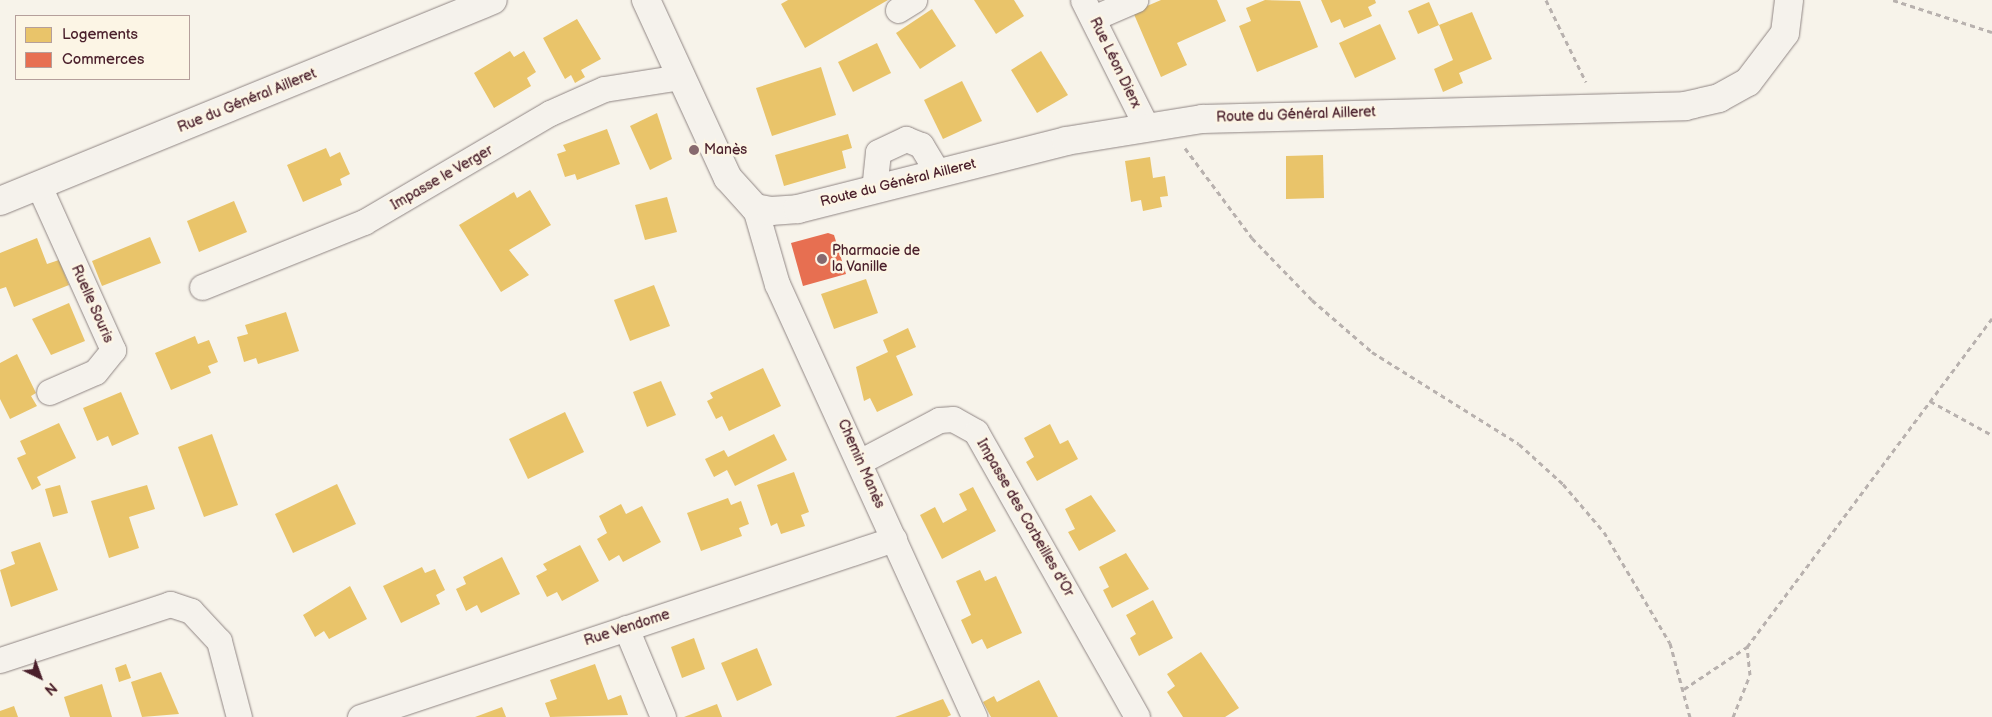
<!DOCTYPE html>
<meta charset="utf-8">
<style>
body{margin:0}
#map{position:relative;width:1992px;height:717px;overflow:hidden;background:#f7f3ea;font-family:"Balsamiq Sans",sans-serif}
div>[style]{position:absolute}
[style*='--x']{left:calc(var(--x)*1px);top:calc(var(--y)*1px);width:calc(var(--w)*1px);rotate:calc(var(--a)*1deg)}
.homes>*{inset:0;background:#e9c46a}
.shops>*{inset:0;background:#e76f51}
.path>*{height:3px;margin-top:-1.5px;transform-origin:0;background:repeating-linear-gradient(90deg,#b8b1ae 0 5px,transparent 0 9px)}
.roads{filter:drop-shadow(0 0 1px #908684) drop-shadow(0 0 1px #908684)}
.minor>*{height:25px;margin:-12.5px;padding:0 12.5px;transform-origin:12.5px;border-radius:12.5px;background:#f5f2ec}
.major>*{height:28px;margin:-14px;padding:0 14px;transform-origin:14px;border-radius:14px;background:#f5f2ec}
.dots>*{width:14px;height:14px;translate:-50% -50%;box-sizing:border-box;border:2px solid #fcf5e5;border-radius:50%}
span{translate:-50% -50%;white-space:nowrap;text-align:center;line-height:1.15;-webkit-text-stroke:5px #fcf5e5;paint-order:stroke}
.street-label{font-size:14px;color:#4a1f2b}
.poi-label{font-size:14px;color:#4a1f2b}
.left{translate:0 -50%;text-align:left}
.legend{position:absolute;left:15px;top:15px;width:175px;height:65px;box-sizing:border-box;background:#fcf5e5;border:1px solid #b59f9b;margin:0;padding:6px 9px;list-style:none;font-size:15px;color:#4a1f2b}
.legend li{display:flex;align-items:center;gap:10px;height:25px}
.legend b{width:25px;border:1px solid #b59f9b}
.north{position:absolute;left:15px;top:652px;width:50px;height:50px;-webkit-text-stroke:4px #fcf5e5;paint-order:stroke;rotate:138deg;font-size:14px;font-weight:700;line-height:20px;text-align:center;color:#4a1f2b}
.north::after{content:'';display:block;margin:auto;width:18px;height:22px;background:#4a1f2b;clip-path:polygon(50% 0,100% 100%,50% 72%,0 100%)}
</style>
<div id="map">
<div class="homes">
<div style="clip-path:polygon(788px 0,888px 0,805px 48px,781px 4px)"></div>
<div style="clip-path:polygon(974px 0,1014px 0,1024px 16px,996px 34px)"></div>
<div style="clip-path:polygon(1161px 0,1217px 0,1226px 21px,1177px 43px,1187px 65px,1161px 77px,1133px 12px)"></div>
<div style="clip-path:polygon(1265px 0,1300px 1px,1318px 47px,1257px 72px,1239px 26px,1251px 21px,1246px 8px)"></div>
<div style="clip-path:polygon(1321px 0,1375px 0,1376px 3px,1368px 7px,1372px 16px,1344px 28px,1340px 19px,1331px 23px)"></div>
<div style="clip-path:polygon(1429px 2px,1439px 25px,1418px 34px,1408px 11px)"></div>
<div style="clip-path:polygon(932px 9px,956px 46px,920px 69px,896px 33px)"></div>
<div style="clip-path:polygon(1472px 12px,1492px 59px,1459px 73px,1463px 83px,1443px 92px,1434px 69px,1453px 60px,1439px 25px)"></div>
<div style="clip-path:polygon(577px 19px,601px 59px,581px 70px,585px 77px,575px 83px,571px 75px,565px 79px,543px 38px)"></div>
<div style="clip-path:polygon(1380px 24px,1396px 59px,1355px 78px,1339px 43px)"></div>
<div style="clip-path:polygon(877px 43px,891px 73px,853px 92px,838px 62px)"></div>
<div style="clip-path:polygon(510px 51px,514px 57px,524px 51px,536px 72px,527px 78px,531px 86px,494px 108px,474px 73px)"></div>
<div style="clip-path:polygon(1041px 51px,1068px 95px,1037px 113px,1011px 70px)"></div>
<div style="clip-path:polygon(821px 67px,836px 115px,772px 136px,756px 88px)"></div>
<div style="clip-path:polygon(962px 81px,982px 121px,943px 139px,924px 100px)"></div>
<div style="clip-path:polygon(657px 113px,672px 159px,650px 170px,630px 126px)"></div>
<div style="clip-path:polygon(607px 129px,620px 164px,577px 180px,575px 174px,565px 177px,557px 154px,566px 151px,563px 145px)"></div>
<div style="clip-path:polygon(848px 134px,852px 148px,842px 151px,846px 168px,784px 186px,775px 155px)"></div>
<div style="clip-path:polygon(326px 148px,330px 157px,340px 152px,350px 174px,340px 179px,342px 185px,303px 202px,287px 165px)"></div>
<div style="clip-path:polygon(1323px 155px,1324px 198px,1286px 199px,1286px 156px)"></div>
<div style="clip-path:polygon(1150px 157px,1153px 178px,1165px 176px,1168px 196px,1160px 197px,1162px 207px,1143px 211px,1141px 200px,1131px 202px,1125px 161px)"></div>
<div style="clip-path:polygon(530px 190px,551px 225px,509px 250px,529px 275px,501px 292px,459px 225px,514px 192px,517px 198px)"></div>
<div style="clip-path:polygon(667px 197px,677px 232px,645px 240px,635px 205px)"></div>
<div style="clip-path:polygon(234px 201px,247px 232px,199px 252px,187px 221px)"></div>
<div style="clip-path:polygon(150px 237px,161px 263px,102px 286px,92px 261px)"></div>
<div style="clip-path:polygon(37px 238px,47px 264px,59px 260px,69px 285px,14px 307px,6px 287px,0 289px,0 253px)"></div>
<div style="clip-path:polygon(866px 279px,878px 313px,834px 329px,821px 294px)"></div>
<div style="clip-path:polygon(654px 285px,670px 326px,630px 341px,614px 300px)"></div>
<div style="clip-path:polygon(69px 303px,85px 341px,51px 355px,32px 319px)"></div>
<div style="clip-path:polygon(286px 312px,299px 351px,258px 364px,256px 358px,244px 362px,237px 337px,248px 334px,245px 325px)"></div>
<div style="clip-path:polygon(908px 328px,916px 347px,896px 356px,913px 395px,877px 412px,870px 398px,864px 401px,856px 367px,888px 352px,883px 340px)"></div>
<div style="clip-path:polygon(195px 336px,198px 344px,209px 340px,218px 362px,208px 366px,211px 373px,171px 390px,155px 353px)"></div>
<div style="clip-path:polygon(17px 354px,36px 393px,31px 396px,37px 406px,10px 419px,0 399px,0 363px)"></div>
<div style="clip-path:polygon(763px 368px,781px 406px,729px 431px,722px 416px,716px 419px,707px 401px,713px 398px,710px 393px)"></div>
<div style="clip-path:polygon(661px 381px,676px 415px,647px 427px,633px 392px)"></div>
<div style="clip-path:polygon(121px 392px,139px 434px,112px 446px,108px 436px,97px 441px,83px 408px)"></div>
<div style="clip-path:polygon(565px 412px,584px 452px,528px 479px,509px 439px)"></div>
<div style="clip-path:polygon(59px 423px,76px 458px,37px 477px,41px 485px,32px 490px,17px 458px,26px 454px,20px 441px)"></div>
<div style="clip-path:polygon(1050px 424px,1060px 444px,1068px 440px,1078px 459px,1037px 481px,1026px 462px,1034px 457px,1024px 438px)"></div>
<div style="clip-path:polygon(212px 434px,238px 505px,204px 517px,178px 447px)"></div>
<div style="clip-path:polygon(774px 434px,787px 460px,735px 486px,727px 470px,714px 477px,705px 459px,724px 450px,728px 457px)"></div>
<div style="clip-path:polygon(794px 472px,809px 512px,801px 515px,805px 526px,781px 534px,777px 523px,771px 526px,757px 485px)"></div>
<div style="clip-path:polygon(337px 484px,356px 524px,293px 553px,275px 514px)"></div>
<div style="clip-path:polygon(60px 485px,68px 513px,53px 517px,45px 489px)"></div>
<div style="clip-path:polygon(147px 485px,155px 509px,129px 517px,139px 548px,109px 558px,91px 501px)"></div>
<div style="clip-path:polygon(973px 487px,996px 531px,942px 559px,920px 515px,935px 507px,943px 523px,967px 510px,959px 494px)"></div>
<div style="clip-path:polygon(1091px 495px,1116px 531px,1079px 551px,1068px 532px,1075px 529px,1065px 509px)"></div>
<div style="clip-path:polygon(728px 498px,731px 505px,741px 501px,749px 524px,739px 528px,742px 536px,701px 551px,687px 513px)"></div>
<div style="clip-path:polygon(621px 504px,626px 514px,642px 506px,661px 542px,623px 562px,619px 555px,609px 561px,597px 539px,607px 533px,599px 516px)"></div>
<div style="clip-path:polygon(40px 542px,58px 590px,11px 607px,0 570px,15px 564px,11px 552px)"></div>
<div style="clip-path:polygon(580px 545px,599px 581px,562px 601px,557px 592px,547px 597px,536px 576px,547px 570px,543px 564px)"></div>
<div style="clip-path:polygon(1126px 553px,1149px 589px,1112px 608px,1103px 590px,1109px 587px,1099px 567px)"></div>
<div style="clip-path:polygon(502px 557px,520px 594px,481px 613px,477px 605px,466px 611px,456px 589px,466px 584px,463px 577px)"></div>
<div style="clip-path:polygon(422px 567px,425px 573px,435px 569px,445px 590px,436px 595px,440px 604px,401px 623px,383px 586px)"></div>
<div style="clip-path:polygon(980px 570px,985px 581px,996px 576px,1022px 633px,987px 649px,982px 639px,972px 644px,961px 620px,971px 615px,956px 581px)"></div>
<div style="clip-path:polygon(350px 586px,367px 619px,329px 639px,324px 631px,315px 637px,303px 615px)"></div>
<div style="clip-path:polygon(1153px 600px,1173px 638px,1139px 656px,1130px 638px,1136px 634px,1126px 615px)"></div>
<div style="clip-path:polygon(694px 638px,705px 669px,682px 678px,671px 647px)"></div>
<div style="clip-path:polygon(757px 648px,772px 685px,737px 701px,721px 663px)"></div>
<div style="clip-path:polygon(1201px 652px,1239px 708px,1225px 717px,1183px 717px,1167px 692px,1175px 686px,1167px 674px)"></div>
<div style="clip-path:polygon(126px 664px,131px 678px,119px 682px,115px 668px)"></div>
<div style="clip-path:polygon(595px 664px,608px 700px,621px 695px,628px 715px,550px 717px,545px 703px,557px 699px,550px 680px)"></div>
<div style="clip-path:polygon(161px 672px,179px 714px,142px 717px,131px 682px)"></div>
<div style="clip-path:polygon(1039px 680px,1058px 717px,991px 717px,983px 702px,994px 696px,997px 702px)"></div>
<div style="clip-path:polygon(102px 684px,112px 717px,70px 717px,64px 697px)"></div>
<div style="clip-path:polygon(943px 699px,951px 715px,947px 717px,895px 717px)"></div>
<div style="clip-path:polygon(717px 704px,722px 717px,684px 717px)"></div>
<div style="clip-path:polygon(14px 706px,18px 717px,0 717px,0 711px)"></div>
<div style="clip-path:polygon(502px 707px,506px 717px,475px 717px)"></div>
</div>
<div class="shops">
<div style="clip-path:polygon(828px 233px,834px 235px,846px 274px,803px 286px,791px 243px)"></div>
</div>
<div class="path">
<div style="--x:1546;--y:0;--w:91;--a:64"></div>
<div style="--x:1893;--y:0;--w:104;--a:17.9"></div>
<div style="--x:1185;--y:148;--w:112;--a:53.3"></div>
<div style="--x:1252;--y:238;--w:86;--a:45.9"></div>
<div style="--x:1312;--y:300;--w:79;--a:40.9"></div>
<div style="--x:1372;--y:352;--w:173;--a:32"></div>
<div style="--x:1519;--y:444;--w:59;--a:42.3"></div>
<div style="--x:1563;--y:484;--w:63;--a:49.5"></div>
<div style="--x:1604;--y:532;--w:129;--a:59.3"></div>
<div style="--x:1670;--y:643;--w:77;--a:74.9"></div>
<div style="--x:1930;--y:401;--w:71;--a:28.7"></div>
<div style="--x:1684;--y:689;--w:76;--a:-33.7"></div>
<div style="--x:1747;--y:647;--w:410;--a:-53.3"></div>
<div style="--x:1733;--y:717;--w:45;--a:-68"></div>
<div style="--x:1750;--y:675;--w:28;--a:-96"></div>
</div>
<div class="roads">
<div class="minor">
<div style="--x:1083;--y:0;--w:141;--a:63.4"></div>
<div style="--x:898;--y:10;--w:19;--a:-32"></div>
<div style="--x:1093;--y:18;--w:46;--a:-23.2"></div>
<div style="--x:39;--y:186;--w:180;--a:65.7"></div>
<div style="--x:113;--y:350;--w:28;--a:129"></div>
<div style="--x:95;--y:372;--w:50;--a:156.5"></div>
<div style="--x:874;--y:190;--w:38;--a:-84"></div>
<div style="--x:878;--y:152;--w:31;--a:-25"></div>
<div style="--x:906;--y:139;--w:16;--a:22"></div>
<div style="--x:921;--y:145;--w:33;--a:59"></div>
<div style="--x:755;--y:208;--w:79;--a:73.9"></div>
<div style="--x:777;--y:284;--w:476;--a:65.5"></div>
<div style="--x:202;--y:287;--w:175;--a:-21.9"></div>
<div style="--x:364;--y:222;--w:216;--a:-30.4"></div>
<div style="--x:550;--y:113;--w:59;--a:-24"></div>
<div style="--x:604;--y:89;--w:78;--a:-8.9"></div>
<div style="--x:861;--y:461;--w:88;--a:-27.7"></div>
<div style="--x:939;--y:420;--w:14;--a:-4"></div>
<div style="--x:953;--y:419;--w:26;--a:29"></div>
<div style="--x:976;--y:432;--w:327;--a:60.5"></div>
<div style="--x:626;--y:628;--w:96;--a:67.4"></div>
<div style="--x:0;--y:660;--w:179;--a:-18.2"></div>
<div style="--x:170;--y:604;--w:22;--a:18"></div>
<div style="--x:191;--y:611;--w:41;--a:47"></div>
<div style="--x:219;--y:641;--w:79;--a:75.3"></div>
<div style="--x:360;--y:717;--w:563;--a:-18.43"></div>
</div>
<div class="major">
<div style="--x:646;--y:0;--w:196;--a:65.3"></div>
<div style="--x:728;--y:178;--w:40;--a:48"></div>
<div style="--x:755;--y:208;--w:16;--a:11"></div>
<div style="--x:771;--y:211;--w:27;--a:-4"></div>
<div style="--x:798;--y:209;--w:276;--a:-14.2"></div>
<div style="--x:1066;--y:141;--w:138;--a:-9.2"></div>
<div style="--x:1202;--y:119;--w:483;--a:-1.5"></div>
<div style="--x:1685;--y:106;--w:35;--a:-13"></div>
<div style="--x:1719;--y:98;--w:33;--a:-29"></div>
<div style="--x:1748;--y:82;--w:61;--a:-52.9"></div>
<div style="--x:1785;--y:33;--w:33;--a:-83"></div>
<div style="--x:0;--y:201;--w:532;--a:-22.18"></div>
</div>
</div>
<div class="dots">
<div style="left:694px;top:150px;background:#87696e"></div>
<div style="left:822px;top:259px;background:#87696e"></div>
</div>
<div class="street-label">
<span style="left:1115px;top:63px;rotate:64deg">Rue Léon Dierx</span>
<span style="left:247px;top:101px;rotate:-22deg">Rue du Général Ailleret</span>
<span style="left:1296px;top:115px;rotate:-2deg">Route du Général Ailleret</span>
<span style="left:442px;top:178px;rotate:-30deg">Impasse le Verger</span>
<span style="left:898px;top:183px;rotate:-14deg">Route du Général Ailleret</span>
<span style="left:92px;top:304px;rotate:66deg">Ruelle Souris</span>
<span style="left:861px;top:464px;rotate:66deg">Chemin Manès</span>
<span style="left:1025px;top:518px;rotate:60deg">Impasse des Corbeilles d'Or</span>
<span style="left:627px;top:628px;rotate:-18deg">Rue Vendome</span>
</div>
<div class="poi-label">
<span class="left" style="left:704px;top:150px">Manès</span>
<span class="left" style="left:832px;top:259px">Pharmacie de<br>la Vanille</span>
</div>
<ul class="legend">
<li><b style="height:14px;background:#e9c46a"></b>Logements</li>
<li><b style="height:14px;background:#e76f51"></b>Commerces</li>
</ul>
<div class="north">N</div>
</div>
